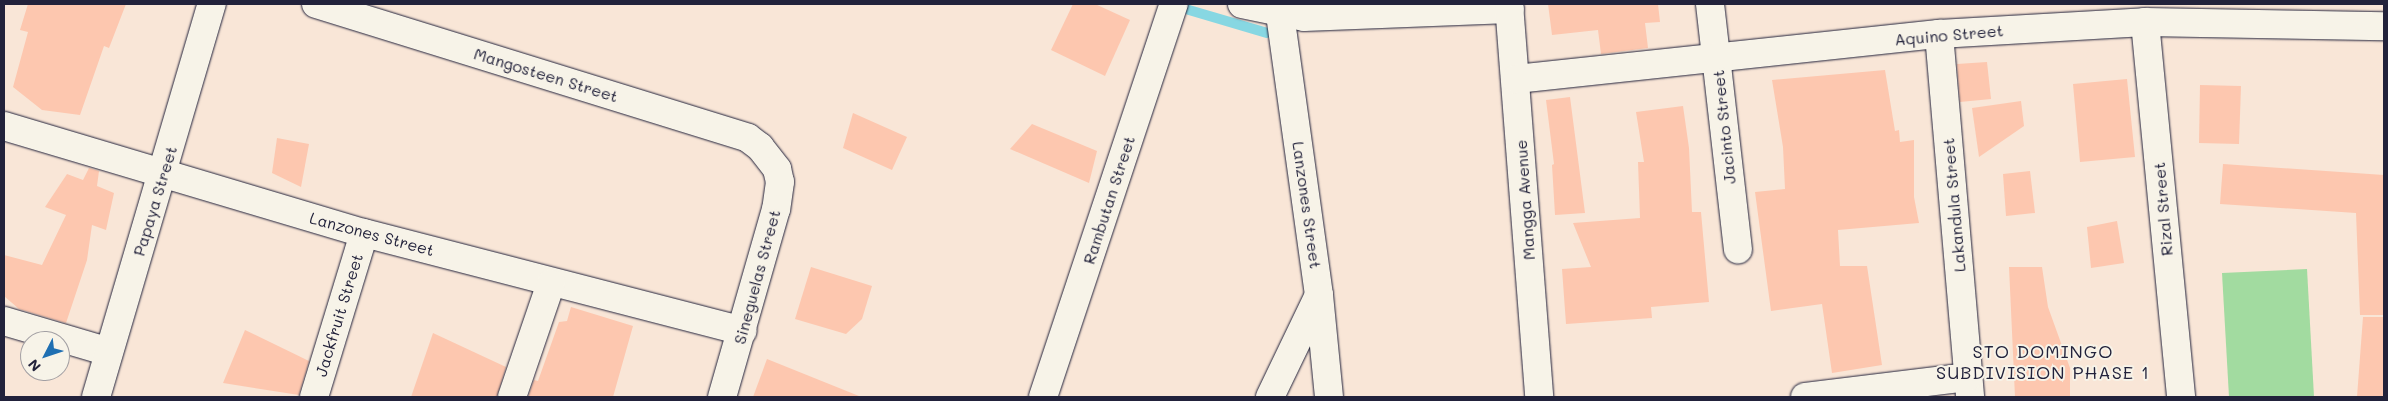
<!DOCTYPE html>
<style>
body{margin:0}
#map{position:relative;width:2388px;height:401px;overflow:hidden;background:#f9e6d7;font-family:Mali,sans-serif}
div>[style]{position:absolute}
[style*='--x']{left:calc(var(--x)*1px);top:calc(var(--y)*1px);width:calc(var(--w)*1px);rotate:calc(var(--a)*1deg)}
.green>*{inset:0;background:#a2dba0}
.stream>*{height:10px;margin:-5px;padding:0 5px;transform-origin:5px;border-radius:5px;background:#87d7e2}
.building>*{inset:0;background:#fdc7af}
.roads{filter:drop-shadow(0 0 1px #22223b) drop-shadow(0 0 1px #22223b)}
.minor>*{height:28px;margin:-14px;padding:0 14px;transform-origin:14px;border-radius:14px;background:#f7f3e8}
span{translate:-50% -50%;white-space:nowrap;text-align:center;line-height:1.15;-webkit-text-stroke:4px #f7f3e8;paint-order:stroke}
.street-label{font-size:16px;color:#22223b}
.neighbourhood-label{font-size:18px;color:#22223b;letter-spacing:1px}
.frame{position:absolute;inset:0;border:5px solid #22223b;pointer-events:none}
.north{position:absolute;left:20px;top:331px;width:50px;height:50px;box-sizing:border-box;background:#f7f3e8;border:1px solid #a29fa3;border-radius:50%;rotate:229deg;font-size:14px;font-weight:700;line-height:20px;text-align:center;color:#22223b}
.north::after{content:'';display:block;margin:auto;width:18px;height:22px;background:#1f6fb2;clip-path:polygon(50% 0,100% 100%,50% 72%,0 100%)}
</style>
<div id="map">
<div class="green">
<div style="clip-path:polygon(2307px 269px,2314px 397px,2229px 397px,2222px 273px)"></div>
</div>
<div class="stream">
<div style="--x:1189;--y:10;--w:81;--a:16.4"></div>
</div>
<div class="building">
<div style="clip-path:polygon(28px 4px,126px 4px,109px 48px,104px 46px,80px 115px,42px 110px,13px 87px,28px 32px,20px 30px)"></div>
<div style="clip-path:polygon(1073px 4px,1095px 4px,1130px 20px,1105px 76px,1051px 50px)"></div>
<div style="clip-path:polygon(1548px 4px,1658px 4px,1660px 22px,1645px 23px,1648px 48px,1601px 54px,1598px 30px,1552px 35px)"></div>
<div style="clip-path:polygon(1987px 62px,1991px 99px,1960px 102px,1957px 64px)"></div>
<div style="clip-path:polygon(1885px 70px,1895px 131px,1899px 130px,1900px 142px,1914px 140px,1914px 197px,1919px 223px,1838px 230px,1840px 266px,1867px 266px,1882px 365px,1832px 373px,1822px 304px,1771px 311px,1755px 192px,1785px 189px,1783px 147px,1772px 80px)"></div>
<div style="clip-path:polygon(2127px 79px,2135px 157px,2080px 162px,2073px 84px)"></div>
<div style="clip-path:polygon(2200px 85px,2241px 86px,2239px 144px,2199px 143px)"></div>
<div style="clip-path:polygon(1570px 97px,1585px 213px,1555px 215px,1552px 165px,1554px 164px,1546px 100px)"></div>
<div style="clip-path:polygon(2021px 101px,2024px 126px,1979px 157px,1972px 108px)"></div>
<div style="clip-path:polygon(1683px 106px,1689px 148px,1692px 212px,1701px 212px,1709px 302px,1651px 307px,1652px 318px,1566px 324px,1562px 269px,1591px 267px,1573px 223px,1640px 218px,1638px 162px,1644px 162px,1636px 112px)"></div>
<div style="clip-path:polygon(853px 113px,907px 137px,892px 170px,843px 148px)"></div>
<div style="clip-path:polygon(1032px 124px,1097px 151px,1089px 183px,1010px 149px)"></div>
<div style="clip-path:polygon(277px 138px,309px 144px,301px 187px,272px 173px)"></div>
<div style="clip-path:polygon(2223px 164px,2384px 175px,2384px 315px,2360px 315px,2356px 213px,2220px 204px)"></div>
<div style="clip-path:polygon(89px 168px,99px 171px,97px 186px,114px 193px,106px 230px,92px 225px,87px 260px,66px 323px,19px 309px,4px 296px,4px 255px,42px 265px,66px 215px,45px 207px,67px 174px,83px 180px)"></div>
<div style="clip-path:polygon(2030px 171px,2035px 213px,2006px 216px,2003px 174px)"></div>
<div style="clip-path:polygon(2117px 221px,2124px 263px,2091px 268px,2087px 227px)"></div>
<div style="clip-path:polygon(811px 267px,872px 286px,862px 319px,846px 334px,795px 319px)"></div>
<div style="clip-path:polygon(2009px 267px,2042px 267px,2048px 307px,2070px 368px,2070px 397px,2015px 397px)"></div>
<div style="clip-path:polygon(571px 307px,633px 326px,613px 397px,528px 397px,534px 380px,538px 381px,559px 322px,567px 321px)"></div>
<div style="clip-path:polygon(2363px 317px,2384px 317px,2384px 397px,2357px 397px)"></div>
<div style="clip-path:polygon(245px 330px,309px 361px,299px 395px,223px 383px)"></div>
<div style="clip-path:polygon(433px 333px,506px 367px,497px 397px,411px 397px)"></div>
<div style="clip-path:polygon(767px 359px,859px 396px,859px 397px,753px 397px)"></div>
</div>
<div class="roads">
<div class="minor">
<div style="--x:316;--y:4;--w:452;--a:17.2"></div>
<div style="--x:748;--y:138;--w:15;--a:37"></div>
<div style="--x:760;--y:147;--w:28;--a:52"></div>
<div style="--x:777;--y:169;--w:13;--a:77"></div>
<div style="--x:780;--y:182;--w:27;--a:98"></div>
<div style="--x:776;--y:209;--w:196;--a:106"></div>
<div style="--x:1242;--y:4;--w:63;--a:11.8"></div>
<div style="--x:1304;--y:17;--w:206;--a:-2.2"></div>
<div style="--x:1509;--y:4;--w:394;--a:85.6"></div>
<div style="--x:1710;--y:4;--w:247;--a:83.5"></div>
<div style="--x:1280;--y:14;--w:284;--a:82.1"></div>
<div style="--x:1319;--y:295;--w:102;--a:84.4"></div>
<div style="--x:2145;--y:22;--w:377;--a:84.5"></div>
<div style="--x:1939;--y:34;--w:364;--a:85.1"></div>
<div style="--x:1516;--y:79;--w:425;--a:-6.1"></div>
<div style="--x:1939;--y:34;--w:206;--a:-3.3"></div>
<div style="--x:2145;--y:22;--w:239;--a:1"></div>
<div style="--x:4;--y:126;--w:376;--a:16.6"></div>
<div style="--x:364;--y:233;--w:391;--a:14.5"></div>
<div style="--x:4;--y:321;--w:109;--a:16.4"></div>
<div style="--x:96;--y:397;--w:410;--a:-73.6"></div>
<div style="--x:314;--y:397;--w:171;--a:-73"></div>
<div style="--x:512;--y:397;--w:120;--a:-71.1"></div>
<div style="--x:1043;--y:397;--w:414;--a:-71.6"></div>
<div style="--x:1270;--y:397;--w:113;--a:-64.3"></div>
<div style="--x:1805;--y:397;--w:164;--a:-7"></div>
</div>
</div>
<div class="street-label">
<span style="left:1949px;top:35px;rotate:-5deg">Aquino Street</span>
<span style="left:546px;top:75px;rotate:17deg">Mangosteen Street</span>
<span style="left:1724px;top:127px;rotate:-96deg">Jacinto Street</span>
<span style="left:1109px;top:200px;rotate:-72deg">Rambutan Street</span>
<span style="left:1525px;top:200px;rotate:-94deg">Mangga Avenue</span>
<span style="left:155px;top:201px;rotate:-73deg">Papaya Street</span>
<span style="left:1307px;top:205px;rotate:82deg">Lanzones Street</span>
<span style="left:1954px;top:205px;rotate:-95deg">Lakandula Street</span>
<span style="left:2163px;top:209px;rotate:-95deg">Rizal Street</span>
<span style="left:372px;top:234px;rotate:15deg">Lanzones Street</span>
<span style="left:757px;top:277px;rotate:-75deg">Sineguelas Street</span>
<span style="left:339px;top:315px;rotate:-73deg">Jackfruit Street</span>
</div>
<div class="neighbourhood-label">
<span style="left:2043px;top:362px">STO DOMINGO<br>SUBDIVISION PHASE 1</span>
</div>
<div class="frame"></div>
<div class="north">N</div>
</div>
